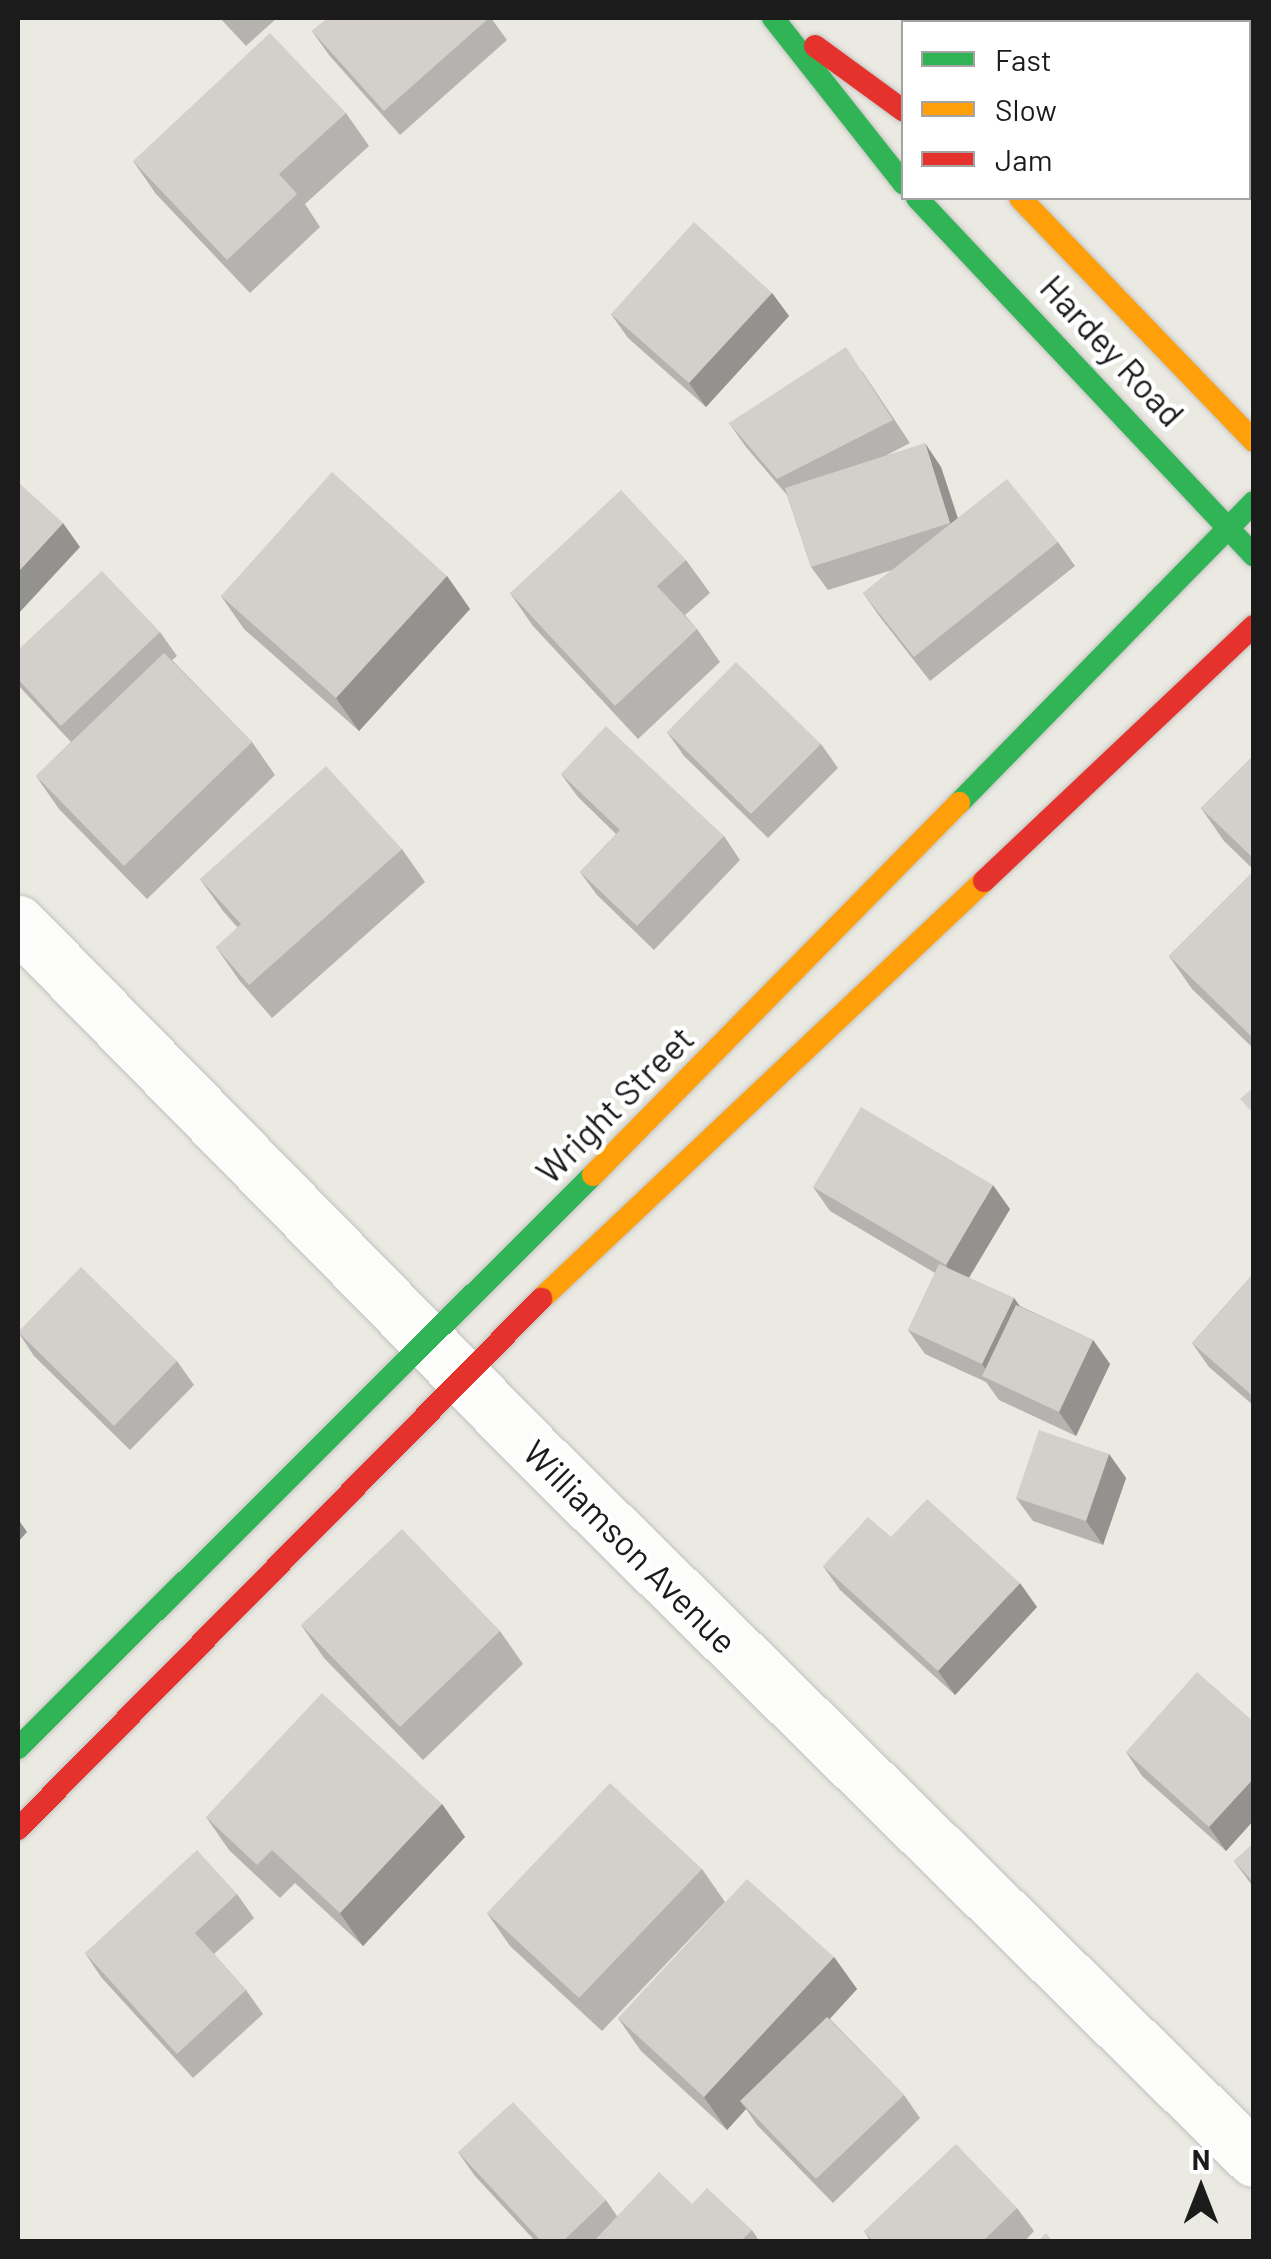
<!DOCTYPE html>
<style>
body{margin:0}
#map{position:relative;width:1271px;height:2259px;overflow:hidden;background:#eae9e2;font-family:Barlow,sans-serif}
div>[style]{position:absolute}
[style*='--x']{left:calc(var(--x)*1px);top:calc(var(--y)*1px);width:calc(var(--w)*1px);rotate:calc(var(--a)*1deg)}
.roads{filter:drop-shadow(0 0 2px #c2c2bf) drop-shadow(0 0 2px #c2c2bf)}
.street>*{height:55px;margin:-27.5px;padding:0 27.5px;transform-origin:27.5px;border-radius:27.5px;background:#fcfcfb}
.fast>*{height:22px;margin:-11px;padding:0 11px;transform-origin:11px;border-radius:11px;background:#30b455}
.slow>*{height:22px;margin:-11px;padding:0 11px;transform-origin:11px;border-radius:11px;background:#ff9f0a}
.jam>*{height:22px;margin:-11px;padding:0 11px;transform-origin:11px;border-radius:11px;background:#e5322d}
.wall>*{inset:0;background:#b5b3af}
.shaded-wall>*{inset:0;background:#94928e}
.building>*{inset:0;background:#d3d0cb}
span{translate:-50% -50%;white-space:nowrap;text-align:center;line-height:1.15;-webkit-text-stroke:9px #fff;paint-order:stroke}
.street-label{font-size:35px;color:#1b1b1b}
.frame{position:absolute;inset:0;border:20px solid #1b1b1b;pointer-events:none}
.legend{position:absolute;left:901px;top:20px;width:350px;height:180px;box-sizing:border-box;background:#fff;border:2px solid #a4a4a4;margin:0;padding:12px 18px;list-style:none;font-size:30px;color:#1b1b1b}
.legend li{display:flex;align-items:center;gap:20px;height:50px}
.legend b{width:50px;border:2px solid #a4a4a4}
.north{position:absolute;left:1151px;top:2139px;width:100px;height:100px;-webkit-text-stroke:8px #fff;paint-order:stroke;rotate:0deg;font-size:28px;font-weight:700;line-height:40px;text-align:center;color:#1b1b1b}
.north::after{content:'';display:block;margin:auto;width:35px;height:45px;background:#1b1b1b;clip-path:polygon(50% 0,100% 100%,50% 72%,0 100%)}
</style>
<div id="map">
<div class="roads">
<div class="street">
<div style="--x:18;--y:923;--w:739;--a:45.6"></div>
<div style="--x:535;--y:1451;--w:1009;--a:44.56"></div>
</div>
<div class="fast">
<div style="--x:773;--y:18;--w:211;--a:51.7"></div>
<div style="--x:917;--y:198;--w:491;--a:46.7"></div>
<div style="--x:959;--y:803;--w:421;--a:-45.6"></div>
<div style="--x:18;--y:1748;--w:812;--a:-44.9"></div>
</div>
<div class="slow">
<div style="--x:1020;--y:198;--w:337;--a:46.1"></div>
<div style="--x:593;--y:1175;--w:522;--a:-45.47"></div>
<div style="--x:541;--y:1299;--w:609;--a:-43.34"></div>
</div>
<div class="jam">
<div style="--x:815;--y:46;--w:110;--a:36.1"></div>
<div style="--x:984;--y:881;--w:371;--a:-43.4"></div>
<div style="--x:18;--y:1829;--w:745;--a:-45.38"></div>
</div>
</div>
<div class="wall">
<div style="clip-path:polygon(220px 18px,277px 18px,246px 46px)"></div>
<div style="clip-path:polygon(328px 18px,491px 18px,507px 40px,400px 135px,329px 55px,312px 31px)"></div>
<div style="clip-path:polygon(992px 18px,1150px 18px,1153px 22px,995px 22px)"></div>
<div style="clip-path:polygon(346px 113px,369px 146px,305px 204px,320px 227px,250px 293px,156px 194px,133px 161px)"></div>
<div style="clip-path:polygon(772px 293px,789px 316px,706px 407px,628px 338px,611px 314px)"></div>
<div style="clip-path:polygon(862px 371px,910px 443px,887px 455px,941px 467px,958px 518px,1058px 542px,1075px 566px,930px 681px,880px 617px,863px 593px,892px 570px,828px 590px,811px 567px,787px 495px,746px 447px,729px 423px)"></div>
<div style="clip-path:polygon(686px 560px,710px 593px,685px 615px,697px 629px,720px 662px,638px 739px,533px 626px,510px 593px)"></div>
<div style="clip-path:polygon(447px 576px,470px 609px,359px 731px,244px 629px,221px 596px)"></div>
<div style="clip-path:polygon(160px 632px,177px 656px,172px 660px,252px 742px,275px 775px,147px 899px,59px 809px,36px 776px,71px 742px,18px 685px,18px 650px)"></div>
<div style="clip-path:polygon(667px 732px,821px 744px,838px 768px,768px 838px,684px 756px)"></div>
<div style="clip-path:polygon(1254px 755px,1254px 870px,1224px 841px,1201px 808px)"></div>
<div style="clip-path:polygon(561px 774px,724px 836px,740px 860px,654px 950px,597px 895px,580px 872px,616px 834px,578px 797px)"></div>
<div style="clip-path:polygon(402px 849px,425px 882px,272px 1018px,239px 980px,216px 947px,238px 928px,223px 911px,200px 879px)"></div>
<div style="clip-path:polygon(1254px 871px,1254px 1049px,1192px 989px,1169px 956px)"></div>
<div style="clip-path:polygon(813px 1187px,1010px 1209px,969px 1278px,1014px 1298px,1020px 1306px,1093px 1340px,1110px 1364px,1076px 1436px,999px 1400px,986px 1382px,925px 1354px,908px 1330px,935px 1273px,830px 1211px)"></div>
<div style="clip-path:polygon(1254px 1273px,1254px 1406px,1209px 1367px,1192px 1343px)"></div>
<div style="clip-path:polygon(18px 1332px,177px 1361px,194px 1385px,130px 1450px,34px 1356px)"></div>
<div style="clip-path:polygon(1109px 1454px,1126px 1478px,1103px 1545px,1033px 1521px,1016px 1498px)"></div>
<div style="clip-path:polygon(891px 1537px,1037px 1607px,955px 1695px,840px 1590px,823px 1566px)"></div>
<div style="clip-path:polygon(301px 1625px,500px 1631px,523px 1664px,423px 1760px,324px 1658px)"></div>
<div style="clip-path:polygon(1254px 1722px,1254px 1820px,1226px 1851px,1142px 1776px,1126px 1752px)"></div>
<div style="clip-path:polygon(442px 1804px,465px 1837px,363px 1946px,295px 1883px,280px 1898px,229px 1850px,206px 1817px)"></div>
<div style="clip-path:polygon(1254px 1843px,1254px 1888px,1234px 1861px)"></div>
<div style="clip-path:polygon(702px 1869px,725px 1902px,602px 2031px,510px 1946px,487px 1913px)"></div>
<div style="clip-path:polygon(237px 1894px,254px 1918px,214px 1954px,246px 1990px,263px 2014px,193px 2078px,101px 1977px,85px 1953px)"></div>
<div style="clip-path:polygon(834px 1957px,857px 1989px,830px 2019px,904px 2095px,920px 2118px,833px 2203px,757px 2125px,746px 2109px,727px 2130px,641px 2051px,618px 2018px)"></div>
<div style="clip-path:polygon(458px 2152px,606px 2200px,617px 2216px,692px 2204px,752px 2230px,760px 2242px,536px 2242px,475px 2176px)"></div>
<div style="clip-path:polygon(1017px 2208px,1034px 2231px,1024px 2242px,871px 2242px,864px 2231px)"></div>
</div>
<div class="shaded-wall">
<div style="clip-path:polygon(772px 293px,789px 316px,706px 407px,689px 383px)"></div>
<div style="clip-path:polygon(925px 443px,941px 467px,967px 547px,950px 523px)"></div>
<div style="clip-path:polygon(63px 523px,80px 547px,18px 614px,18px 572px)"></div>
<div style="clip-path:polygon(447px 576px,470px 609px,359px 731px,336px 698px)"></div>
<div style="clip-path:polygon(993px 1185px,1010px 1209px,962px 1289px,946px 1265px)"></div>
<div style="clip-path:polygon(1014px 1298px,1030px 1322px,994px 1382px,982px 1364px)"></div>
<div style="clip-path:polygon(1093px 1340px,1110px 1364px,1076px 1436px,1059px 1412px)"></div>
<div style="clip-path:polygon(1109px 1454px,1126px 1478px,1103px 1545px,1086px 1521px)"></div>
<div style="clip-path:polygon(18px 1519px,27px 1532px,18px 1542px)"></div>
<div style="clip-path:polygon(1020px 1583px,1037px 1607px,955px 1695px,938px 1671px)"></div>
<div style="clip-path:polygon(1254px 1778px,1254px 1820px,1226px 1851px,1209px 1827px)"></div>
<div style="clip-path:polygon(442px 1804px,465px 1837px,363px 1946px,340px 1913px)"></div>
<div style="clip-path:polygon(834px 1957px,857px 1989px,747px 2108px,740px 2101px,746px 2109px,727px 2130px,704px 2097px)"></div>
</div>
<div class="building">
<div style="clip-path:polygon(328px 18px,489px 18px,384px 111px,312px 31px)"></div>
<div style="clip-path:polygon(992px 18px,1146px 18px,1142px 22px,997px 22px)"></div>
<div style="clip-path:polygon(270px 33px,346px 113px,279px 174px,297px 194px,227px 260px,133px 161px)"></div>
<div style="clip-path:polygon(694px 222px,772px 293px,689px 383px,611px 314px)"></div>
<div style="clip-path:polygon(846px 347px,893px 420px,777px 479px,729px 423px)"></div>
<div style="clip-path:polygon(925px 443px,950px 523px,811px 567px,785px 488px)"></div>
<div style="clip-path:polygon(332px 472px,447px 576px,336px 698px,221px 596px)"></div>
<div style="clip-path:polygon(1007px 479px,1058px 542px,914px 657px,863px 593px)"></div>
<div style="clip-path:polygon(18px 482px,63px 523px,18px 572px)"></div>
<div style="clip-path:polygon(621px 490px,686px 560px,657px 586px,697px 629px,615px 706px,510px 593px)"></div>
<div style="clip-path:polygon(102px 571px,160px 632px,61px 726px,18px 679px,18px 650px)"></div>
<div style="clip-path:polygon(164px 653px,252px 742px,124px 866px,36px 776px)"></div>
<div style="clip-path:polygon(736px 662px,821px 744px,751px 814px,667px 732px)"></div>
<div style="clip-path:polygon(606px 726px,724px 836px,637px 926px,580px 872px,620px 830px,561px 774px)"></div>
<div style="clip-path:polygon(1254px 755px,1254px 859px,1201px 808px)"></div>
<div style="clip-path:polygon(326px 766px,402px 849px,249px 985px,216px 947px,241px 924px,200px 879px)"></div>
<div style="clip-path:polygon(1254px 871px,1254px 1036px,1252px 1037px,1169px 956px)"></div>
<div style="clip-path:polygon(1254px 1087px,1254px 1114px,1240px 1099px)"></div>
<div style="clip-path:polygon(861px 1107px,993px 1185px,946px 1265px,813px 1187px)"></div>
<div style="clip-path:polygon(939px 1264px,1014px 1298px,982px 1364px,908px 1330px)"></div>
<div style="clip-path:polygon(81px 1267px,177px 1361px,114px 1426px,18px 1332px)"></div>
<div style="clip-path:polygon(1254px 1273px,1254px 1397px,1192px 1343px)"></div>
<div style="clip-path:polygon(1016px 1305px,1093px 1340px,1059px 1412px,982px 1376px)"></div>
<div style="clip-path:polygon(1039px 1430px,1109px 1454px,1086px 1521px,1016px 1498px)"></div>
<div style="clip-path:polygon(927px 1499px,1020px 1583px,938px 1671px,823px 1566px,868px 1517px,891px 1537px)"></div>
<div style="clip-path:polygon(402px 1529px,500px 1631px,400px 1727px,301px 1625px)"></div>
<div style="clip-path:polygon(1197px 1672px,1254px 1722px,1254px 1778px,1209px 1827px,1126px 1752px)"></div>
<div style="clip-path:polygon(322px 1693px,442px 1804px,340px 1913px,272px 1850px,257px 1865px,206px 1817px)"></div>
<div style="clip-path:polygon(610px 1783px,702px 1869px,579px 1998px,487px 1913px)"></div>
<div style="clip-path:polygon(1254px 1843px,1254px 1883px,1234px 1861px)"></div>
<div style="clip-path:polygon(197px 1850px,237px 1894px,195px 1933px,246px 1990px,177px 2054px,85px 1953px)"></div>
<div style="clip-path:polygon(747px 1879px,834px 1957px,704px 2097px,618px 2018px)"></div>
<div style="clip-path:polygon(827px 2017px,904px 2095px,816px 2179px,740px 2101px)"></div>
<div style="clip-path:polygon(513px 2102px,606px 2200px,562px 2242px,542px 2242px,458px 2152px)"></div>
<div style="clip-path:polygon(956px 2144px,1017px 2208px,982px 2242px,874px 2242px,864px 2231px)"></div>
<div style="clip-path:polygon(659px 2172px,692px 2204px,707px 2188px,752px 2230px,740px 2242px,593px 2242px)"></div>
<div style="clip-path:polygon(1046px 2233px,1053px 2242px,1037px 2242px)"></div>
</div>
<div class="street-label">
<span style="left:1113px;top:350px;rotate:47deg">Hardey Road</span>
<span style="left:614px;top:1104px;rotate:-45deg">Wright Street</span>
<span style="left:631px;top:1546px;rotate:45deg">Williamson Avenue</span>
</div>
<div class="frame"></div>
<ul class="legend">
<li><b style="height:12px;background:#30b455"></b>Fast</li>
<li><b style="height:12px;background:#ff9f0a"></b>Slow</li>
<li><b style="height:12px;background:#e5322d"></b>Jam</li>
</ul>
<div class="north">N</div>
</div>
